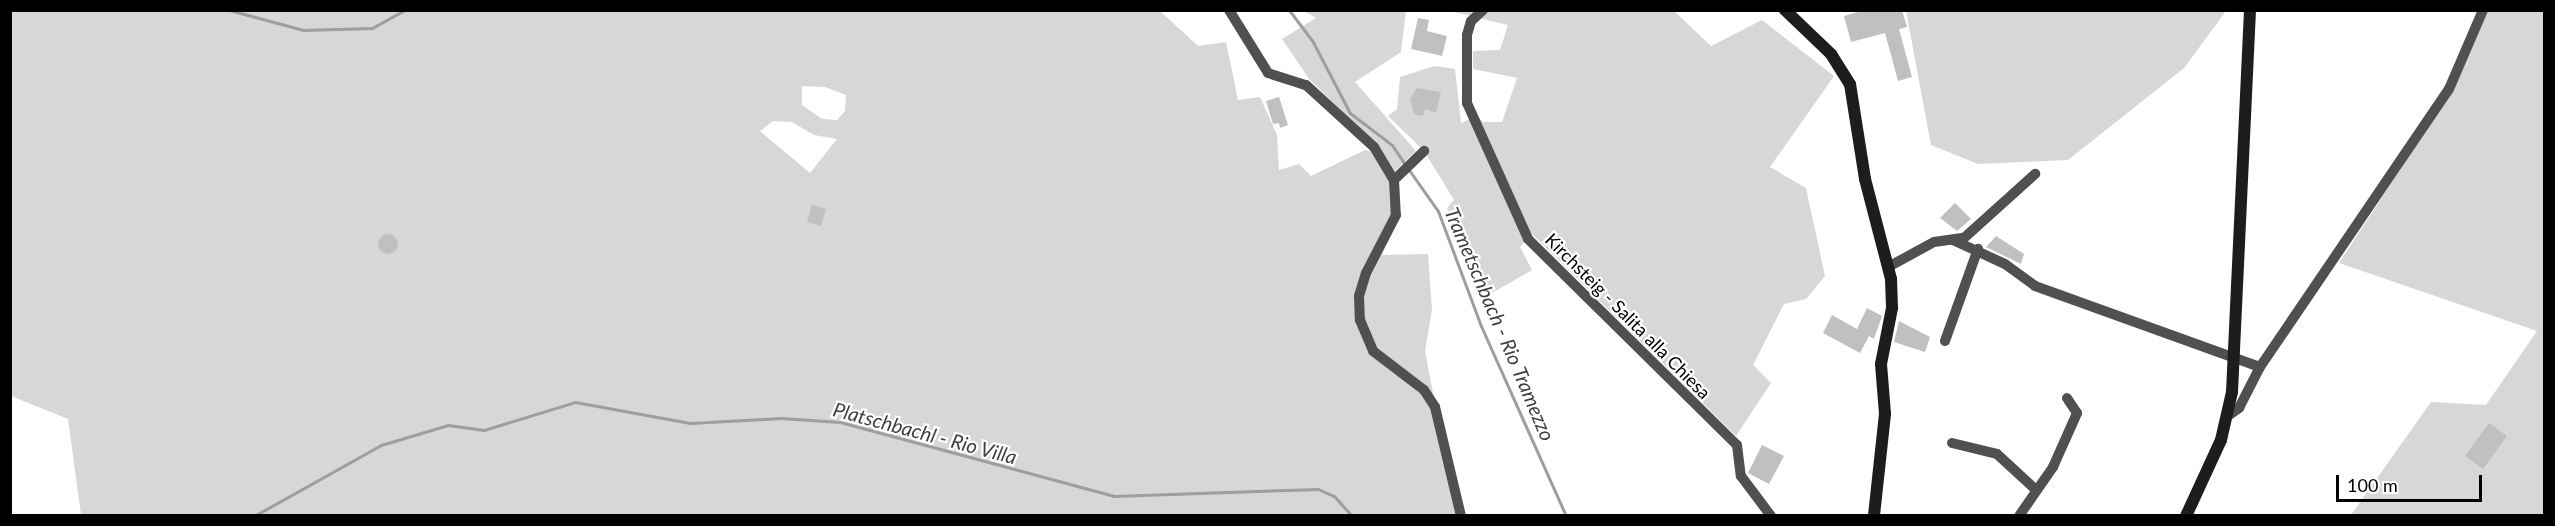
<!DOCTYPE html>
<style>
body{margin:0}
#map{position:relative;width:2555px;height:526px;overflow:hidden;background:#fff;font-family:Lato,sans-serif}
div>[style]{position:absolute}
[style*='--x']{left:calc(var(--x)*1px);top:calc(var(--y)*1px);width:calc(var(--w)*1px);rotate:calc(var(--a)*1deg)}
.green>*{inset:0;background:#d7d7d7}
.stream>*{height:3px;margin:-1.5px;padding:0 1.5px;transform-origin:1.5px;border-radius:1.5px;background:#9e9e9e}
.building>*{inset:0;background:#c0c0c0}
.round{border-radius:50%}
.street>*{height:10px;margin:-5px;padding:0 5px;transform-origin:5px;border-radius:5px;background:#505050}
.secondary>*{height:12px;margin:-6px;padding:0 6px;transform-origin:6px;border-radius:6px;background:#1d1d1d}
span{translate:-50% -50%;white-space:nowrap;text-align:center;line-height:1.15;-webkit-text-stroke:4.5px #fff;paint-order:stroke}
.street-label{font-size:18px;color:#000}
.water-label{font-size:20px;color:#3f3f3f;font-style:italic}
.frame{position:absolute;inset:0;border:12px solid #000;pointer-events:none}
.scale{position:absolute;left:2336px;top:475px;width:146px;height:27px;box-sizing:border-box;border:3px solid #000;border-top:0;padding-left:8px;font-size:18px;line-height:21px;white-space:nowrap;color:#000;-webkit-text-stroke:4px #fff;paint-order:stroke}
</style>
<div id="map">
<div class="green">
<div style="clip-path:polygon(evenodd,11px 11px,1160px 11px,1198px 46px,1226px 42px,1238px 100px,1260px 97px,1277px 135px,1279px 170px,1299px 164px,1311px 176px,1365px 150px,1373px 152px,1391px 181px,1393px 209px,1382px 255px,1428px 254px,1432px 310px,1425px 351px,1456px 515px,81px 515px,68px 419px,11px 396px,11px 11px,802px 86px,825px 87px,846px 95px,845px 111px,837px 120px,822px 119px,802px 105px,802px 86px,11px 11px,773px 121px,792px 122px,814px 135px,837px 139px,810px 173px,760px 131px,773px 121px)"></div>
<div style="clip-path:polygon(1304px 11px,1406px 11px,1401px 52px,1355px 82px,1416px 151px,1395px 171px,1380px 148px,1310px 80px,1282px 39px,1316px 18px)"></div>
<div style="clip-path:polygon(1450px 11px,1674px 11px,1711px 46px,1762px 20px,1834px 76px,1770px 167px,1806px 188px,1825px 276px,1806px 299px,1784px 304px,1753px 365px,1771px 383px,1736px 436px,1531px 233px,1520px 247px,1532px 270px,1490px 294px,1447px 208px,1454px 200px,1424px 151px,1388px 116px,1397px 109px,1400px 77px,1434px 66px,1455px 69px,1461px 123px,1477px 116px,1483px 122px,1502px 122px,1517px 78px,1473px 69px,1473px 51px,1500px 50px,1508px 25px)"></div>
<div style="clip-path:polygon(1906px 11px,1906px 10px,2226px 11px,2184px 68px,2068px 160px,1978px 164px,1931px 145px)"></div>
<div style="clip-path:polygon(2487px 11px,2544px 11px,2544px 515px,2351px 515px,2431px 402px,2486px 405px,2537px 331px,2339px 263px,2452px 91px)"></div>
</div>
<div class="stream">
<div style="--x:229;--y:10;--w:77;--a:15.1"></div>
<div style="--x:303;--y:30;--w:69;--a:-1.7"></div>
<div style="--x:372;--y:28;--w:38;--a:-29"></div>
<div style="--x:1289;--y:10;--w:40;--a:53"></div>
<div style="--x:1313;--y:42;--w:80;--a:62.5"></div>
<div style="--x:1350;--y:113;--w:53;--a:37.3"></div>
<div style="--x:1392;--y:145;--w:23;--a:56"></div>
<div style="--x:1409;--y:170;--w:50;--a:54.7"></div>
<div style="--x:1438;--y:211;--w:123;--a:69.5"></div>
<div style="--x:1481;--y:326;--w:208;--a:65.9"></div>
<div style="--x:254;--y:516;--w:145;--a:-29.2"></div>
<div style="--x:381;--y:445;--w:70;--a:-16.6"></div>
<div style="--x:448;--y:425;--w:36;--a:8"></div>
<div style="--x:484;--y:430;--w:95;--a:-17.1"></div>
<div style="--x:575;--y:402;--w:117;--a:10.3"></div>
<div style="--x:690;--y:423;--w:91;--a:-3.1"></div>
<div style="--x:781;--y:418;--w:59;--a:3.9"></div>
<div style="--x:840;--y:422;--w:284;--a:15.1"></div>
<div style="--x:1114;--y:496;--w:204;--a:-2"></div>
<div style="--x:1318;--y:489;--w:17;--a:24"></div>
<div style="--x:1334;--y:496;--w:27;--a:48"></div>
</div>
<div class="building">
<div style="clip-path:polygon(1865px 10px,1902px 10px,1907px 27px,1899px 29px,1912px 77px,1898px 81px,1885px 33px,1851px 42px,1844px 16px)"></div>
<div style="clip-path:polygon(1418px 18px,1429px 20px,1427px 31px,1447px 36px,1442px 56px,1411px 49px)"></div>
<div style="clip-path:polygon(1417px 88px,1441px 92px,1436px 113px,1425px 109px,1423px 116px,1414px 114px,1410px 99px)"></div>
<div style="clip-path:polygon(1279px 97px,1288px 125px,1280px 128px,1279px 123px,1273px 124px,1266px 101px)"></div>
<div style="clip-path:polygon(1955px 203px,1971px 219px,1957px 231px,1940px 218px)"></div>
<div style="clip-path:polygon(812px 205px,826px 209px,821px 226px,807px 222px)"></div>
<div class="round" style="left:378px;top:234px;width:20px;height:20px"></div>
<div style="clip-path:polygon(1996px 236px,2024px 254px,2021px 264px,1986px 247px)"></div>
<div style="clip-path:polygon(1867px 308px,1882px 316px,1874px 339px,1869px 336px,1860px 353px,1823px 333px,1832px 315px,1857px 329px)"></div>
<div style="clip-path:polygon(1899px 321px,1930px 337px,1925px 352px,1894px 342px)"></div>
<div style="clip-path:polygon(2489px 423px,2507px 436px,2483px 469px,2465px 456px)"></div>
<div style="clip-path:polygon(1762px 445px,1784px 456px,1769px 484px,1748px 473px)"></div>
</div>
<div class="street">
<div style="--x:1229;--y:10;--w:74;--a:58.2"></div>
<div style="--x:1268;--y:73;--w:40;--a:18"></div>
<div style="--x:1306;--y:85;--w:92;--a:42.4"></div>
<div style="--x:1374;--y:147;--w:39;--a:59"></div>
<div style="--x:1394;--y:180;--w:35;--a:87"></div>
<div style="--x:1396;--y:215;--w:65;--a:117.3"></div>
<div style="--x:1366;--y:273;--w:24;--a:107"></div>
<div style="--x:1359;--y:296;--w:24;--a:88"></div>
<div style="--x:1360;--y:320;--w:34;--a:67"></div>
<div style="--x:1373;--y:351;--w:64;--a:37.4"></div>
<div style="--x:1424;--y:390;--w:20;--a:57"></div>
<div style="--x:1435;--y:407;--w:112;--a:76.6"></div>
<div style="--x:1483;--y:10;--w:16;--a:137"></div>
<div style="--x:1471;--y:21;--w:15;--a:106"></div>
<div style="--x:1467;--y:35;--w:68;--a:90"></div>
<div style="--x:1467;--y:103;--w:149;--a:65.8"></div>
<div style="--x:1528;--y:239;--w:293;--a:44.6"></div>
<div style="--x:1737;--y:445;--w:31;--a:83"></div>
<div style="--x:1741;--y:476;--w:50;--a:53.1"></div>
<div style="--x:1394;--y:180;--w:42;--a:-44"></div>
<div style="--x:1953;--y:240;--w:57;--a:24.8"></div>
<div style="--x:2005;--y:264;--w:37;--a:36"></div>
<div style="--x:2035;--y:286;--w:239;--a:19.8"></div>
<div style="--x:1888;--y:267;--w:52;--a:-28.5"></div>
<div style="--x:1934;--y:242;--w:30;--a:-8"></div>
<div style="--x:1964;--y:238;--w:96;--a:-42"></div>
<div style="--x:1945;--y:341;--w:98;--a:-70.3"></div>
<div style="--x:2228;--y:416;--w:14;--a:-36"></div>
<div style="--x:2239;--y:408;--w:46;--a:-62.9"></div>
<div style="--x:2260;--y:367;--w:336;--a:-55.8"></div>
<div style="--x:2449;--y:89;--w:86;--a:-66.7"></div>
<div style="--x:1952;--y:443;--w:46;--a:13.7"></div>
<div style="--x:1997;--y:454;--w:53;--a:42.7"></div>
<div style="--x:2019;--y:516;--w:60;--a:-55.2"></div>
<div style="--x:2053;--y:467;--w:59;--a:-66"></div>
<div style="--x:2077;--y:413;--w:18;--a:-124"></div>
</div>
<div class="secondary">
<div style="--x:1785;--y:10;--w:64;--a:43.7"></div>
<div style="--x:1831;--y:54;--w:36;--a:58"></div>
<div style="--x:1850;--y:84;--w:96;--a:81"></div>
<div style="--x:1865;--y:179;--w:103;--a:75.4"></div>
<div style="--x:1891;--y:279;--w:29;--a:88"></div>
<div style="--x:1892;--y:308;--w:57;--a:101.1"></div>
<div style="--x:1881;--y:364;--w:50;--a:85.4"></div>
<div style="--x:1885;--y:414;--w:103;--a:96.2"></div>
<div style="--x:2186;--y:516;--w:84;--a:-65.3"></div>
<div style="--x:2221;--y:440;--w:49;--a:-77.1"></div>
<div style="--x:2232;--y:392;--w:382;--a:-87.3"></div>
</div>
<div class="street-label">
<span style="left:1628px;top:316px;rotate:45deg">Kirchsteig - Salita alla Chiesa</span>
</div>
<div class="water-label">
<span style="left:1500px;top:324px;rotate:67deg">Trametschbach - Rio Tramezzo</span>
<span style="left:925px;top:433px;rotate:15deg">Platschbachl - Rio Villa</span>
</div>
<div class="frame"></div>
<div class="scale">100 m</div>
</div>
